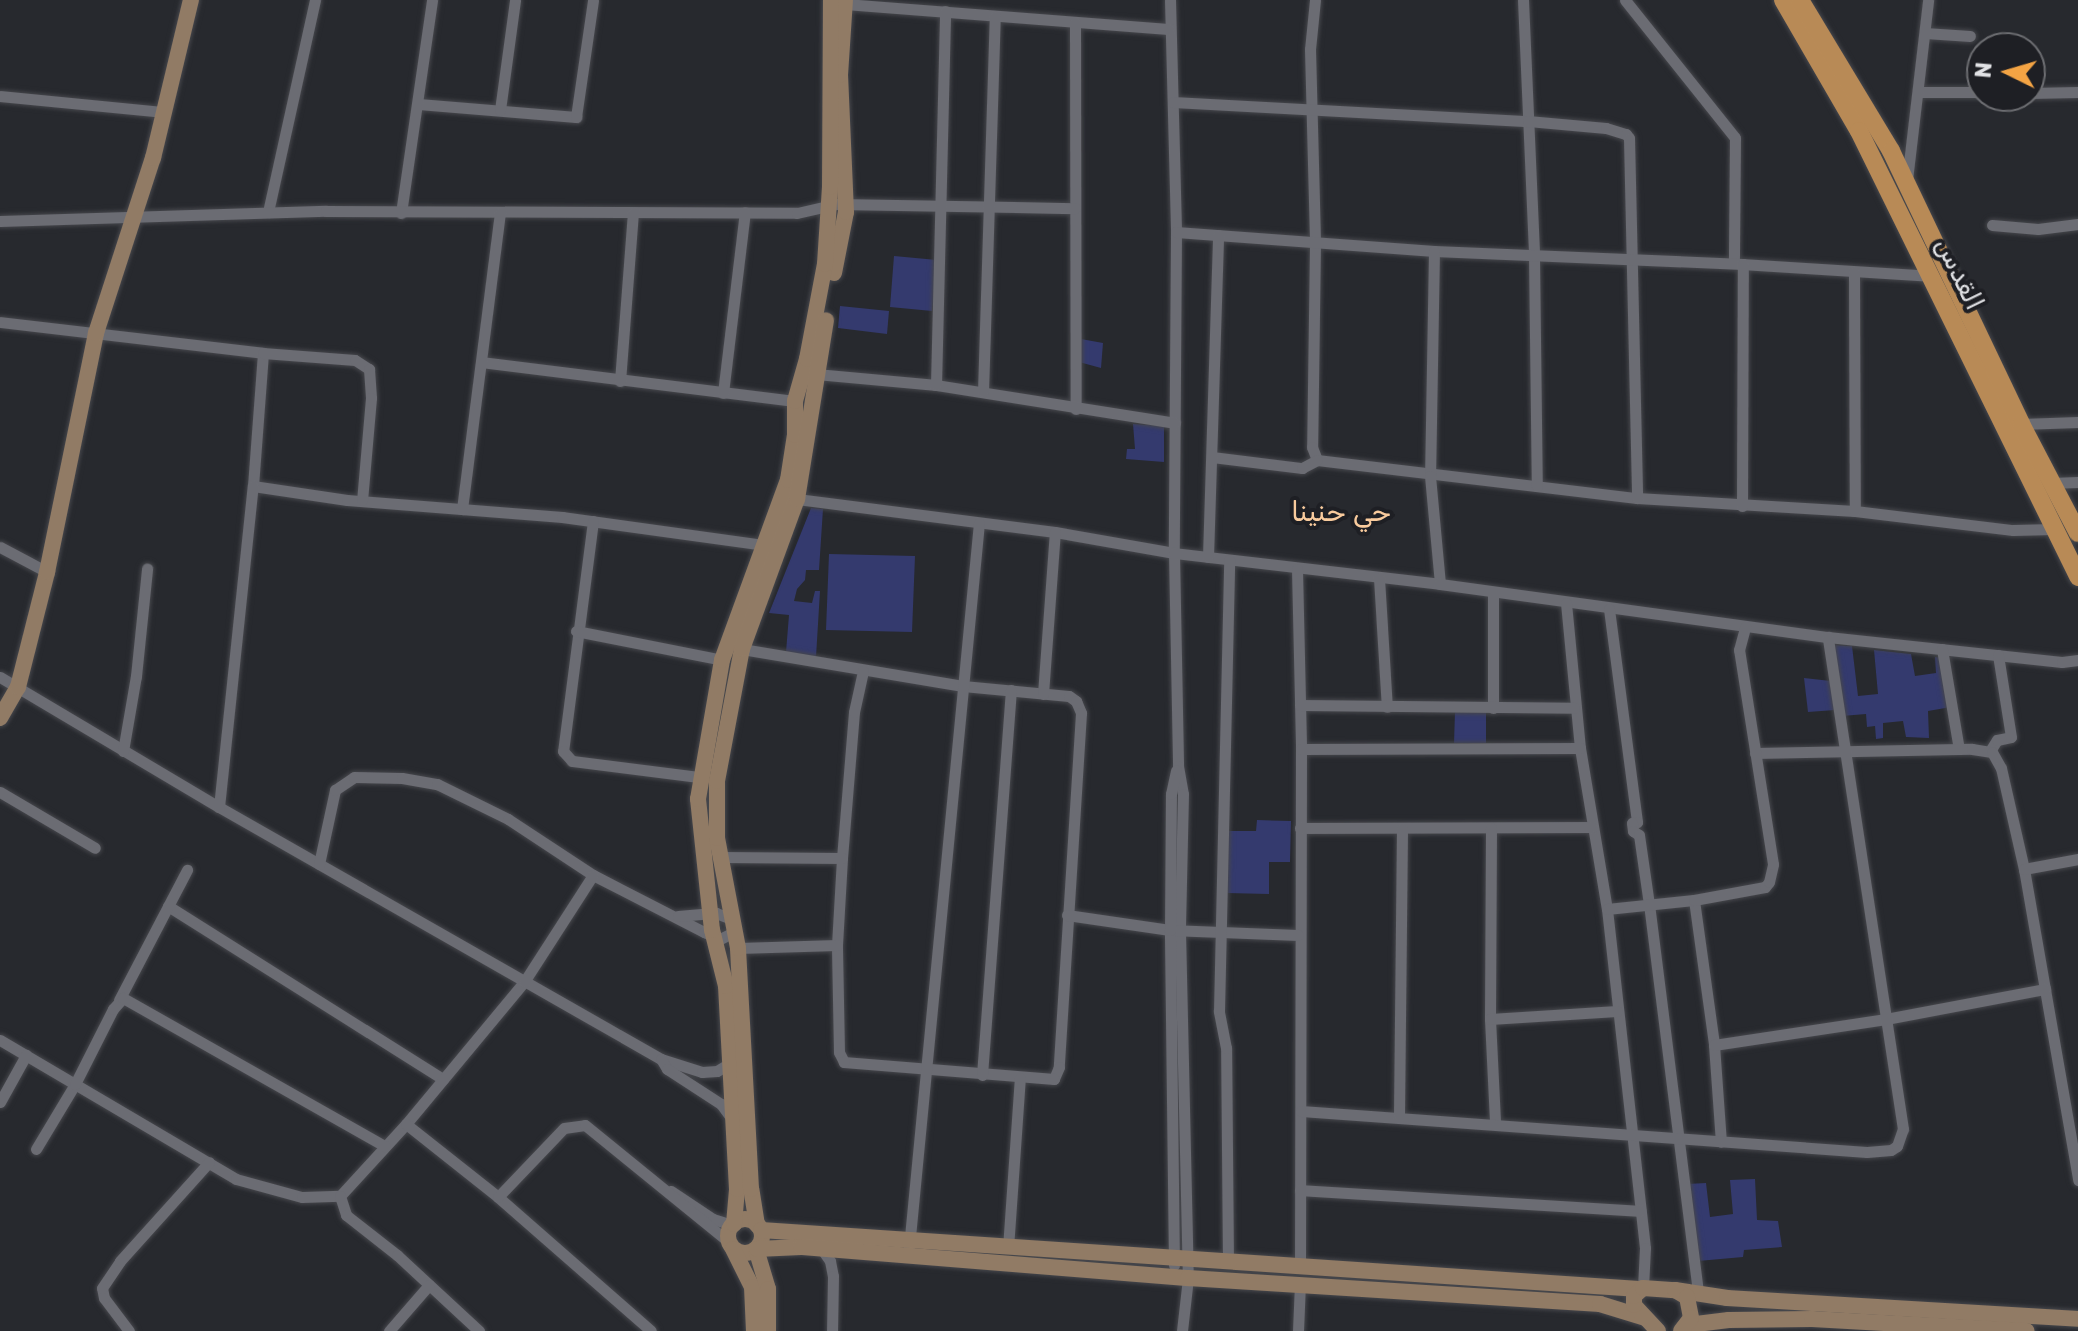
<!DOCTYPE html>
<meta charset="utf-8">
<style>
body{margin:0}
#map{position:relative;width:2078px;height:1331px;overflow:hidden;background:#27292e;font-family:Rubik,"Noto Sans Arabic",sans-serif}
div>[style]{position:absolute}
[style*='--x']{left:calc(var(--x)*1px);top:calc(var(--y)*1px);width:calc(var(--w)*1px);rotate:calc(var(--a)*1deg)}
.green>*{inset:0;background:#343a6e}
.roads{filter:drop-shadow(0 0 2px #46474c) drop-shadow(0 0 2px #46474c)}
.street>*{height:11px;margin:-5.5px;padding:0 5.5px;transform-origin:5.5px;border-radius:5.5px;background:#6b6c73}
.secondary>*{height:16px;margin:-8px;padding:0 8px;transform-origin:8px;border-radius:8px;background:#917b65}
.secondary>.ring{margin:-8px;padding:0;box-sizing:content-box;background:none;border:16px solid #917b65;border-radius:50%}
.primary>*{height:18px;margin:-9px;padding:0 9px;transform-origin:9px;border-radius:9px;background:#b88a56}
span{translate:-50% -50%;white-space:nowrap;text-align:center;line-height:1.15;-webkit-text-stroke:8px #1e1f24;paint-order:stroke}
.street-label{font-size:26px;color:#e1e2e5}
.neighbourhood-label{font-size:28px;color:#f9cb9d}
.north{position:absolute;left:1966px;top:32px;width:80px;height:80px;box-sizing:border-box;background:#1e1f24;border:2px solid #6c6d71;border-radius:50%;rotate:275deg;font-size:22px;font-weight:700;line-height:32px;text-align:center;color:#e1e2e5}
.north::after{content:'';display:block;margin:auto;width:28px;height:36px;background:#f4a444;clip-path:polygon(50% 0,100% 100%,50% 72%,0 100%)}
</style>
<div id="map">
<div class="green">
<div style="clip-path:polygon(894px 256px,937px 260px,932px 311px,890px 307px)"></div>
<div style="clip-path:polygon(840px 306px,889px 311px,887px 334px,838px 328px)"></div>
<div style="clip-path:polygon(1081px 339px,1103px 343px,1101px 368px,1079px 362px)"></div>
<div style="clip-path:polygon(1133px 424px,1164px 426px,1164px 462px,1126px 459px,1127px 449px,1135px 449px)"></div>
<div style="clip-path:polygon(811px 508px,823px 509px,819px 570px,806px 570px,805px 580px,797px 589px,794px 601px,812px 603px,815px 591px,820px 591px,816px 657px,786px 652px,789px 615px,769px 613px)"></div>
<div style="clip-path:polygon(829px 554px,915px 556px,912px 632px,826px 630px)"></div>
<div style="clip-path:polygon(1831px 645px,1852px 646px,1858px 696px,1878px 694px,1874px 650px,1911px 654px,1915px 676px,1936px 673px,1935px 657px,1942px 658px,1951px 707px,1928px 711px,1929px 738px,1906px 737px,1903px 721px,1883px 723px,1883px 738px,1876px 739px,1875px 726px,1867px 727px,1866px 714px,1842px 716px)"></div>
<div style="clip-path:polygon(1804px 678px,1831px 681px,1835px 710px,1808px 712px)"></div>
<div style="clip-path:polygon(1455px 711px,1486px 712px,1486px 743px,1454px 743px)"></div>
<div style="clip-path:polygon(1257px 820px,1291px 821px,1290px 862px,1269px 862px,1269px 894px,1226px 893px,1228px 831px,1256px 831px)"></div>
<div style="clip-path:polygon(1755px 1179px,1757px 1220px,1778px 1221px,1782px 1247px,1744px 1250px,1743px 1257px,1698px 1261px,1687px 1184px,1706px 1183px,1710px 1217px,1733px 1214px,1730px 1180px)"></div>
</div>
<div class="roads">
<div class="street">
<div style="--x:1170;--y:0;--w:232;--a:88.5"></div>
<div style="--x:1176;--y:232;--w:321;--a:90.4"></div>
<div style="--x:1174;--y:553;--w:213;--a:88.9"></div>
<div style="--x:1178;--y:766;--w:28;--a:80"></div>
<div style="--x:1183;--y:794;--w:137;--a:91.3"></div>
<div style="--x:1180;--y:931;--w:347;--a:88.7"></div>
<div style="--x:1188;--y:1278;--w:53;--a:96.5"></div>
<div style="--x:1315;--y:0;--w:49;--a:95.8"></div>
<div style="--x:1310;--y:49;--w:195;--a:88.5"></div>
<div style="--x:1315;--y:244;--w:203;--a:90.8"></div>
<div style="--x:1312;--y:447;--w:14;--a:69"></div>
<div style="--x:1317;--y:460;--w:322;--a:6.8"></div>
<div style="--x:1637;--y:498;--w:218;--a:3.4"></div>
<div style="--x:1855;--y:511;--w:159;--a:6.9"></div>
<div style="--x:2013;--y:530;--w:41;--a:-1.4"></div>
<div style="--x:1523;--y:0;--w:255;--a:87.5"></div>
<div style="--x:1534;--y:255;--w:231;--a:89.3"></div>
<div style="--x:1625;--y:0;--w:176;--a:51.4"></div>
<div style="--x:1735;--y:138;--w:125;--a:90.5"></div>
<div style="--x:844;--y:4;--w:326;--a:4.4"></div>
<div style="--x:1075;--y:23;--w:386;--a:89.9"></div>
<div style="--x:1925;--y:33;--w:45;--a:3.8"></div>
<div style="--x:1920;--y:92;--w:62;--a:0"></div>
<div style="--x:2030;--y:93;--w:48;--a:-1.2"></div>
<div style="--x:0;--y:96;--w:165;--a:5.6"></div>
<div style="--x:1173;--y:102;--w:356;--a:3.1"></div>
<div style="--x:1528;--y:121;--w:78;--a:5.1"></div>
<div style="--x:1606;--y:128;--w:21;--a:17"></div>
<div style="--x:1626;--y:134;--w:5;--a:53"></div>
<div style="--x:1629;--y:138;--w:360;--a:88.7"></div>
<div style="--x:418;--y:104;--w:159;--a:4.7"></div>
<div style="--x:576;--y:117;--w:118;--a:-81.7"></div>
<div style="--x:500;--y:110;--w:111;--a:-82.2"></div>
<div style="--x:1907;--y:180;--w:181;--a:-83.3"></div>
<div style="--x:268;--y:212;--w:217;--a:-77.5"></div>
<div style="--x:401;--y:213;--w:215;--a:-81.7"></div>
<div style="--x:0;--y:221;--w:326;--a:-1.8"></div>
<div style="--x:326;--y:211;--w:471;--a:0.2"></div>
<div style="--x:797;--y:213;--w:41;--a:-12.7"></div>
<div style="--x:837;--y:204;--w:238;--a:1"></div>
<div style="--x:1992;--y:225;--w:46;--a:5"></div>
<div style="--x:2038;--y:229;--w:40;--a:-7.1"></div>
<div style="--x:1176;--y:232;--w:259;--a:4.2"></div>
<div style="--x:1434;--y:251;--w:309;--a:2.4"></div>
<div style="--x:1743;--y:264;--w:189;--a:3.6"></div>
<div style="--x:1434;--y:251;--w:225;--a:91"></div>
<div style="--x:1430;--y:476;--w:108;--a:84.7"></div>
<div style="--x:1854;--y:272;--w:239;--a:89.8"></div>
<div style="--x:0;--y:322;--w:265;--a:6.7"></div>
<div style="--x:263;--y:353;--w:133;--a:94.3"></div>
<div style="--x:253;--y:486;--w:95;--a:8.5"></div>
<div style="--x:347;--y:500;--w:216;--a:4.5"></div>
<div style="--x:562;--y:517;--w:205;--a:7.9"></div>
<div style="--x:263;--y:353;--w:92;--a:4.4"></div>
<div style="--x:355;--y:360;--w:17;--a:33"></div>
<div style="--x:369;--y:369;--w:29;--a:86"></div>
<div style="--x:371;--y:398;--w:102;--a:95"></div>
<div style="--x:481;--y:362;--w:316;--a:7.1"></div>
<div style="--x:816;--y:374;--w:121;--a:5.2"></div>
<div style="--x:936;--y:385;--w:242;--a:9"></div>
<div style="--x:620;--y:381;--w:169;--a:-85.6"></div>
<div style="--x:936;--y:385;--w:374;--a:-88.6"></div>
<div style="--x:983;--y:392;--w:376;--a:-88.2"></div>
<div style="--x:723;--y:393;--w:182;--a:-83.1"></div>
<div style="--x:2021;--y:424;--w:57;--a:-2"></div>
<div style="--x:1212;--y:457;--w:91;--a:7"></div>
<div style="--x:1302;--y:468;--w:17;--a:-28"></div>
<div style="--x:2051;--y:483;--w:27;--a:-2"></div>
<div style="--x:797;--y:499;--w:260;--a:7.3"></div>
<div style="--x:1055;--y:532;--w:121;--a:10"></div>
<div style="--x:1174;--y:553;--w:268;--a:6.6"></div>
<div style="--x:1440;--y:584;--w:392;--a:7.8"></div>
<div style="--x:1828;--y:637;--w:235;--a:6.1"></div>
<div style="--x:2062;--y:662;--w:16;--a:-7"></div>
<div style="--x:1742;--y:506;--w:242;--a:-89.8"></div>
<div style="--x:462;--y:509;--w:299;--a:-82.7"></div>
<div style="--x:593;--y:521;--w:232;--a:97.4"></div>
<div style="--x:563;--y:751;--w:13;--a:48"></div>
<div style="--x:572;--y:761;--w:128;--a:7.2"></div>
<div style="--x:0;--y:547;--w:53;--a:28"></div>
<div style="--x:1208;--y:557;--w:322;--a:-88.2"></div>
<div style="--x:1297;--y:569;--w:180;--a:88.7"></div>
<div style="--x:1301;--y:749;--w:518;--a:90.11"></div>
<div style="--x:1379;--y:578;--w:129;--a:86.5"></div>
<div style="--x:1493;--y:592;--w:116;--a:90"></div>
<div style="--x:1566;--y:603;--w:146;--a:84.5"></div>
<div style="--x:1580;--y:748;--w:163;--a:80.5"></div>
<div style="--x:1607;--y:909;--w:341;--a:83.6"></div>
<div style="--x:1645;--y:1248;--w:40;--a:92.9"></div>
<div style="--x:1609;--y:609;--w:215;--a:82.5"></div>
<div style="--x:1637;--y:822;--w:5;--a:169"></div>
<div style="--x:1632;--y:823;--w:8;--a:83"></div>
<div style="--x:1633;--y:831;--w:7;--a:34"></div>
<div style="--x:1639;--y:835;--w:70;--a:81.8"></div>
<div style="--x:1649;--y:904;--w:392;--a:82.8"></div>
<div style="--x:576;--y:631;--w:149;--a:11.2"></div>
<div style="--x:742;--y:649;--w:224;--a:9.5"></div>
<div style="--x:963;--y:686;--w:106;--a:5.4"></div>
<div style="--x:1069;--y:696;--w:9;--a:36"></div>
<div style="--x:1076;--y:701;--w:13;--a:67"></div>
<div style="--x:1081;--y:713;--w:355;--a:93.6"></div>
<div style="--x:1059;--y:1067;--w:13;--a:113"></div>
<div style="--x:1054;--y:1079;--w:211;--a:-175.4"></div>
<div style="--x:844;--y:1062;--w:11;--a:-117"></div>
<div style="--x:839;--y:1052;--w:107;--a:-91.1"></div>
<div style="--x:837;--y:945;--w:87;--a:-86.7"></div>
<div style="--x:842;--y:858;--w:146;--a:-85.3"></div>
<div style="--x:854;--y:712;--w:42;--a:-77.6"></div>
<div style="--x:1942;--y:649;--w:101;--a:80.4"></div>
<div style="--x:0;--y:677;--w:255;--a:30.7"></div>
<div style="--x:219;--y:807;--w:509;--a:29.69"></div>
<div style="--x:661;--y:1059;--w:43;--a:17.6"></div>
<div style="--x:702;--y:1072;--w:15;--a:-4"></div>
<div style="--x:717;--y:1071;--w:15;--a:-32"></div>
<div style="--x:1043;--y:694;--w:162;--a:-85.8"></div>
<div style="--x:1300;--y:705;--w:274;--a:0.6"></div>
<div style="--x:1301;--y:749;--w:279;--a:-0.2"></div>
<div style="--x:123;--y:751;--w:76;--a:-80.2"></div>
<div style="--x:136;--y:676;--w:108;--a:-84.1"></div>
<div style="--x:1990;--y:751;--w:13;--a:-58"></div>
<div style="--x:1997;--y:740;--w:14;--a:-12"></div>
<div style="--x:2011;--y:737;--w:83;--a:-99"></div>
<div style="--x:1755;--y:753;--w:217;--a:-1.1"></div>
<div style="--x:1972;--y:749;--w:20;--a:9"></div>
<div style="--x:1992;--y:752;--w:18;--a:61"></div>
<div style="--x:2001;--y:768;--w:104;--a:77.2"></div>
<div style="--x:2024;--y:869;--w:316;--a:80.1"></div>
<div style="--x:0;--y:792;--w:110;--a:30.5"></div>
<div style="--x:219;--y:807;--w:323;--a:-84"></div>
<div style="--x:1300;--y:828;--w:292;--a:-0.2"></div>
<div style="--x:1491;--y:828;--w:191;--a:90.3"></div>
<div style="--x:1490;--y:1019;--w:103;--a:87.2"></div>
<div style="--x:720;--y:857;--w:122;--a:0.5"></div>
<div style="--x:319;--y:864;--w:76;--a:-77.8"></div>
<div style="--x:335;--y:790;--w:23;--a:-34"></div>
<div style="--x:354;--y:777;--w:48;--a:1.2"></div>
<div style="--x:402;--y:778;--w:36;--a:10"></div>
<div style="--x:437;--y:784;--w:79;--a:26.2"></div>
<div style="--x:508;--y:819;--w:102;--a:33.4"></div>
<div style="--x:593;--y:875;--w:125;--a:27.2"></div>
<div style="--x:704;--y:932;--w:17;--a:24"></div>
<div style="--x:720;--y:939;--w:18;--a:-27"></div>
<div style="--x:2024;--y:869;--w:55;--a:-10.5"></div>
<div style="--x:1694;--y:900;--w:146;--a:82.1"></div>
<div style="--x:1714;--y:1045;--w:97;--a:85.9"></div>
<div style="--x:168;--y:906;--w:325;--a:32.2"></div>
<div style="--x:1607;--y:909;--w:87;--a:-5.9"></div>
<div style="--x:1694;--y:900;--w:72;--a:-10.4"></div>
<div style="--x:1765;--y:887;--w:6;--a:-51"></div>
<div style="--x:1769;--y:882;--w:18;--a:-77"></div>
<div style="--x:1773;--y:864;--w:217;--a:-99"></div>
<div style="--x:1739;--y:650;--w:24;--a:-75"></div>
<div style="--x:1067;--y:915;--w:104;--a:8.3"></div>
<div style="--x:1170;--y:930;--w:128;--a:2.2"></div>
<div style="--x:678;--y:916;--w:38;--a:-5"></div>
<div style="--x:716;--y:913;--w:19;--a:21"></div>
<div style="--x:738;--y:948;--w:99;--a:-1.7"></div>
<div style="--x:119;--y:1000;--w:147;--a:-62.4"></div>
<div style="--x:1490;--y:1019;--w:127;--a:-3.6"></div>
<div style="--x:0;--y:1040;--w:274;--a:30.5"></div>
<div style="--x:236;--y:1179;--w:68;--a:15.3"></div>
<div style="--x:302;--y:1197;--w:38;--a:-2"></div>
<div style="--x:340;--y:1196;--w:98;--a:-47.5"></div>
<div style="--x:406;--y:1124;--w:185;--a:-50.3"></div>
<div style="--x:524;--y:982;--w:127;--a:-57.2"></div>
<div style="--x:1714;--y:1045;--w:174;--a:-8.6"></div>
<div style="--x:1886;--y:1019;--w:162;--a:-10.7"></div>
<div style="--x:661;--y:1059;--w:12;--a:59"></div>
<div style="--x:667;--y:1069;--w:64;--a:32.9"></div>
<div style="--x:721;--y:1104;--w:19;--a:54"></div>
<div style="--x:982;--y:1075;--w:386;--a:-85.7"></div>
<div style="--x:0;--y:1102;--w:54;--a:-61"></div>
<div style="--x:1301;--y:1111;--w:567;--a:4.14"></div>
<div style="--x:1867;--y:1152;--w:24;--a:-5"></div>
<div style="--x:1891;--y:1150;--w:7;--a:-34"></div>
<div style="--x:1897;--y:1146;--w:18;--a:-71"></div>
<div style="--x:1903;--y:1129;--w:498;--a:-98.7"></div>
<div style="--x:1399;--y:1115;--w:286;--a:-89.4"></div>
<div style="--x:406;--y:1124;--w:117;--a:38.4"></div>
<div style="--x:498;--y:1197;--w:203;--a:41.2"></div>
<div style="--x:36;--y:1149;--w:76;--a:-59"></div>
<div style="--x:75;--y:1084;--w:84;--a:-63.1"></div>
<div style="--x:113;--y:1009;--w:15;--a:-48"></div>
<div style="--x:123;--y:998;--w:301;--a:29.5"></div>
<div style="--x:1300;--y:1190;--w:341;--a:3.5"></div>
<div style="--x:671;--y:1191;--w:50;--a:33.7"></div>
<div style="--x:713;--y:1219;--w:21;--a:17"></div>
<div style="--x:340;--y:1196;--w:20;--a:72"></div>
<div style="--x:346;--y:1215;--w:65;--a:38.1"></div>
<div style="--x:397;--y:1255;--w:112;--a:42.8"></div>
<div style="--x:498;--y:1197;--w:95;--a:-46.3"></div>
<div style="--x:564;--y:1128;--w:21;--a:-8"></div>
<div style="--x:585;--y:1125;--w:187;--a:39.1"></div>
<div style="--x:909;--y:1247;--w:727;--a:-84.48"></div>
<div style="--x:821;--y:1248;--w:16;--a:55"></div>
<div style="--x:830;--y:1261;--w:15;--a:79"></div>
<div style="--x:833;--y:1276;--w:55;--a:91"></div>
<div style="--x:1008;--y:1248;--w:170;--a:-86"></div>
<div style="--x:1228;--y:1263;--w:215;--a:-90.5"></div>
<div style="--x:1226;--y:1048;--w:38;--a:-101"></div>
<div style="--x:1219;--y:1011;--w:451;--a:-88.7"></div>
<div style="--x:1174;--y:1265;--w:335;--a:-90.7"></div>
<div style="--x:1170;--y:930;--w:136;--a:-89.6"></div>
<div style="--x:1171;--y:794;--w:24;--a:-78"></div>
<div style="--x:129;--y:1331;--w:41;--a:-127.1"></div>
<div style="--x:104;--y:1298;--w:10;--a:-101"></div>
<div style="--x:102;--y:1288;--w:32;--a:-56"></div>
<div style="--x:120;--y:1261;--w:133;--a:-48"></div>
<div style="--x:389;--y:1331;--w:61;--a:-49"></div>
<div style="--x:1298;--y:1331;--w:48;--a:-87.6"></div>
</div>
<div class="secondary">
<div style="--x:834;--y:273;--w:62;--a:-78.9"></div>
<div style="--x:846;--y:212;--w:137;--a:-92.5"></div>
<div style="--x:840;--y:75;--w:75;--a:-86.2"></div>
<div style="--x:0;--y:718;--w:36;--a:-60"></div>
<div style="--x:18;--y:687;--w:119;--a:-75.8"></div>
<div style="--x:47;--y:572;--w:244;--a:-78.4"></div>
<div style="--x:96;--y:333;--w:184;--a:-72"></div>
<div style="--x:153;--y:158;--w:163;--a:-76.5"></div>
<div class="ring" style="left:728px;top:1219px;width:18px;height:18px"></div>
<div style="--x:734;--y:1224;--w:35;--a:-85"></div>
<div style="--x:737;--y:1189;--w:203;--a:-93.1"></div>
<div style="--x:726;--y:986;--w:58;--a:-104"></div>
<div style="--x:712;--y:930;--w:132;--a:-96.1"></div>
<div style="--x:698;--y:799;--w:141;--a:-80.2"></div>
<div style="--x:722;--y:660;--w:192;--a:-69.9"></div>
<div style="--x:788;--y:480;--w:46;--a:-81.2"></div>
<div style="--x:795;--y:435;--w:34;--a:-90"></div>
<div style="--x:795;--y:401;--w:44;--a:-74.1"></div>
<div style="--x:807;--y:359;--w:97;--a:-79.3"></div>
<div style="--x:825;--y:264;--w:77;--a:-86.3"></div>
<div style="--x:830;--y:187;--w:187;--a:-89.7"></div>
<div style="--x:757;--y:1225;--w:36;--a:-99"></div>
<div style="--x:751;--y:1189;--w:241;--a:-93.1"></div>
<div style="--x:738;--y:948;--w:112;--a:-100.8"></div>
<div style="--x:717;--y:838;--w:57;--a:-90"></div>
<div style="--x:717;--y:781;--w:134;--a:-79.3"></div>
<div style="--x:742;--y:649;--w:160;--a:-69.9"></div>
<div style="--x:797;--y:499;--w:181;--a:-80.8"></div>
<div style="--x:761;--y:1230;--w:880;--a:3.84"></div>
<div style="--x:733;--y:1249;--w:42;--a:63.4"></div>
<div style="--x:752;--y:1287;--w:44;--a:87.4"></div>
<div style="--x:756;--y:1249;--w:42;--a:73.3"></div>
<div style="--x:768;--y:1289;--w:42;--a:90"></div>
<div style="--x:757;--y:1249;--w:44;--a:-2.6"></div>
<div style="--x:801;--y:1247;--w:388;--a:4.6"></div>
<div style="--x:1188;--y:1278;--w:413;--a:3.6"></div>
<div style="--x:1600;--y:1304;--w:47;--a:17.3"></div>
<div style="--x:1675;--y:1290;--w:53;--a:8.7"></div>
<div style="--x:1727;--y:1298;--w:352;--a:3.4"></div>
<div style="--x:1688;--y:1325;--w:41;--a:-7"></div>
<div style="--x:1729;--y:1320;--w:83;--a:-0.7"></div>
<div style="--x:1812;--y:1319;--w:215;--a:3.2"></div>
<div style="--x:1658;--y:1331;--w:35;--a:-133"></div>
<div style="--x:1634;--y:1305;--w:9;--a:-90"></div>
<div style="--x:1634;--y:1296;--w:12;--a:-42"></div>
<div style="--x:1643;--y:1288;--w:32;--a:4"></div>
<div style="--x:1675;--y:1290;--w:14;--a:30"></div>
<div style="--x:1687;--y:1297;--w:21;--a:79"></div>
<div style="--x:1691;--y:1318;--w:16;--a:128"></div>
</div>
<div class="primary">
<div style="--x:1783;--y:0;--w:151;--a:59.9"></div>
<div style="--x:1859;--y:131;--w:497;--a:63.8"></div>
<div style="--x:1800;--y:0;--w:176;--a:58.9"></div>
<div style="--x:1891;--y:151;--w:302;--a:64.5"></div>
<div style="--x:2021;--y:424;--w:123;--a:62.4"></div>
</div>
</div>
<div class="street-label">
<span style="left:1959px;top:274px;rotate:64deg">القدس</span>
</div>
<div class="neighbourhood-label">
<span style="left:1341px;top:512px">حي حنينا</span>
</div>
<div class="north">N</div>
</div>
